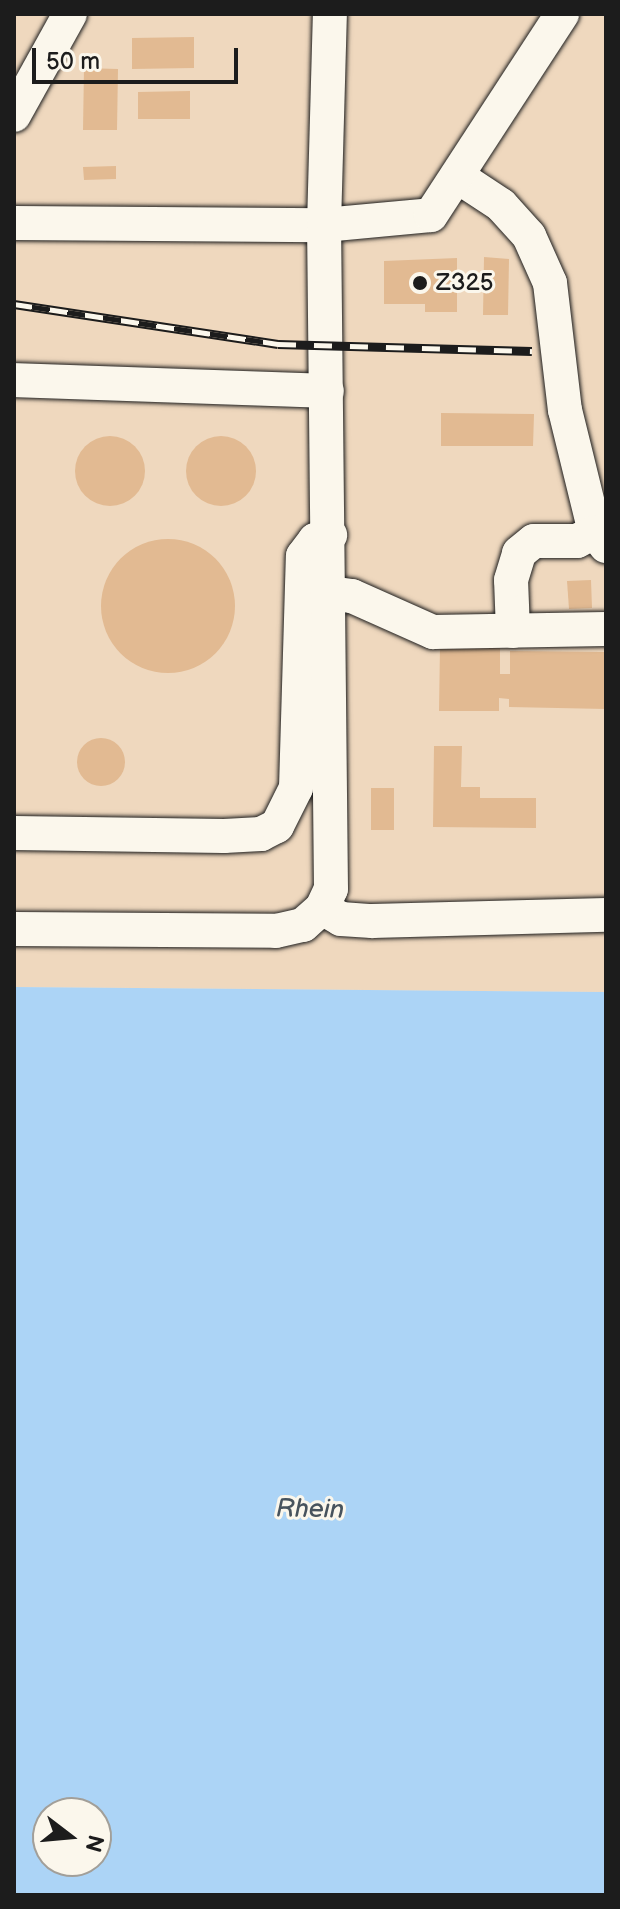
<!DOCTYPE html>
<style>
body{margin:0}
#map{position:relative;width:620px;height:1909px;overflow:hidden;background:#f4e5d1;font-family:"Balsamiq Sans",sans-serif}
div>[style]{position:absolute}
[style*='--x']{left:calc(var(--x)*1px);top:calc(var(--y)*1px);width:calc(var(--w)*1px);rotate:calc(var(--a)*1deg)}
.built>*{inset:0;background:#efd8be}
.water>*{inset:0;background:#acd4f6}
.building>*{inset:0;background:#e2ba92}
.round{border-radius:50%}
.roads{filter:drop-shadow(0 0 2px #1c1c1c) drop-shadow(0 0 2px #1c1c1c)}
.minor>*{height:34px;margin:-17px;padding:0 17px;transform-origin:17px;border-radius:17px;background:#fbf7ec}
.rail>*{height:9px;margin-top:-4.5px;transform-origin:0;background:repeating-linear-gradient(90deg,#fbf7ec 0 18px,#1c1c1c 0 36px);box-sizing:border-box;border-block:2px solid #1c1c1c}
.dots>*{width:22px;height:22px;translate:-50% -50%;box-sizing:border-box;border:4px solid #fbf7ec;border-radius:50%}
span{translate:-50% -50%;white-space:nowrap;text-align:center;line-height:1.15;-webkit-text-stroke:6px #fbf7ec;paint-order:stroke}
.poi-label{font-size:24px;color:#1c1c1c}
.left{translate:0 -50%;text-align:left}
.water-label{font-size:26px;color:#47535d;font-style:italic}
.frame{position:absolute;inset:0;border:16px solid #1c1c1c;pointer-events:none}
.north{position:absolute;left:32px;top:1797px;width:80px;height:80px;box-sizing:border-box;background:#fbf7ec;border:2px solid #a29f99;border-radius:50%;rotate:106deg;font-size:22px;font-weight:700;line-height:32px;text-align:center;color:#1c1c1c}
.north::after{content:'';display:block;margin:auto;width:28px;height:36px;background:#1c1c1c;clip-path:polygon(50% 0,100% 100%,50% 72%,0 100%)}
.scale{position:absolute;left:32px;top:48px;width:206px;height:36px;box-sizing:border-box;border:4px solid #1c1c1c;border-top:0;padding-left:10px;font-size:24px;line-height:28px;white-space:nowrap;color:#1c1c1c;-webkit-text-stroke:6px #fbf7ec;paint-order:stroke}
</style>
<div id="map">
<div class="built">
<div style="clip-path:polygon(14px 14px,606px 14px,606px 992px,14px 987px)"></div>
</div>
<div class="water">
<div style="clip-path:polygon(evenodd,14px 987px,606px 992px,606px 1895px,14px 1895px,14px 987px,48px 1813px,96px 1813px,96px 1861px,48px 1861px,48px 1813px)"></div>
</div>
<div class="building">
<div style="clip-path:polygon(194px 37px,194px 68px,132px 69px,132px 38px)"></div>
<div style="clip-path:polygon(84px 68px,118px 69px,117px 130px,83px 130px)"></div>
<div style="clip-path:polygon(190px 91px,190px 119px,138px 119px,138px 92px)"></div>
<div style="clip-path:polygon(116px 166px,116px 179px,84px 180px,83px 167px)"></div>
<div style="clip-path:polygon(484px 257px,509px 259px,508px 315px,483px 315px)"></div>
<div style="clip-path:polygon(457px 258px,457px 312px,425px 312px,425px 304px,384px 304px,384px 261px)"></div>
<div style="clip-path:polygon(441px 413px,534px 414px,533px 446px,441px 446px)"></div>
<div class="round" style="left:186px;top:436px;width:70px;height:70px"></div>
<div class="round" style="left:75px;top:436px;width:70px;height:70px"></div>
<div class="round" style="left:101px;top:539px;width:134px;height:134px"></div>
<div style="clip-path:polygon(591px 580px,592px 608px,569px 609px,567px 581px)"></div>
<div style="clip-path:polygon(440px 647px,500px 648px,500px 674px,510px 674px,510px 651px,606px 652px,606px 709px,509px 707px,509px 699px,499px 698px,499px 711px,439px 711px)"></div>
<div class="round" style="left:77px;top:738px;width:48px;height:48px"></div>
<div style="clip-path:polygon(434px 746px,462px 746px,461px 787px,480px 787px,480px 798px,536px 798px,536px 828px,433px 827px)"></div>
<div style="clip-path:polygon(371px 788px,394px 788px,394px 830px,371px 830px)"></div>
</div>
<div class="roads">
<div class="minor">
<div style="--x:14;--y:115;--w:115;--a:-61"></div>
<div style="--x:457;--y:176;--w:53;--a:33.4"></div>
<div style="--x:501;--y:205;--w:42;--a:47.9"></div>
<div style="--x:529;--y:236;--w:51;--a:65.9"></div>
<div style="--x:550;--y:283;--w:128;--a:83.3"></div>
<div style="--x:565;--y:410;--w:126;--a:76.2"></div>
<div style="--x:14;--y:223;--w:310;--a:0.4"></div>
<div style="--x:324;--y:225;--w:107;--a:-5.3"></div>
<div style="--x:431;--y:215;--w:240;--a:-56.9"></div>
<div style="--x:14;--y:380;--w:313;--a:2"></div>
<div style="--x:330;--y:593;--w:22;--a:8"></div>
<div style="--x:352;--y:596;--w:89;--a:24"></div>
<div style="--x:433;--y:632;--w:173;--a:-1"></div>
<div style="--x:513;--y:631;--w:51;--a:-92.2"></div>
<div style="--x:511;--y:580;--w:28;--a:-73"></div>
<div style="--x:519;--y:553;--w:19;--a:-39"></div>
<div style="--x:534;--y:541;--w:43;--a:0"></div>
<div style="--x:577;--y:541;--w:20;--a:-27"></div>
<div style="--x:595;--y:532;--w:18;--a:52"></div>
<div style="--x:14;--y:833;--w:210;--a:0.8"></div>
<div style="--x:224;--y:836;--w:37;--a:-3"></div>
<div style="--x:261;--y:834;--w:18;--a:-27"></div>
<div style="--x:277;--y:826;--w:42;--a:-63.4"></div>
<div style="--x:296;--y:788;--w:232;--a:-88.3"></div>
<div style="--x:303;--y:556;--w:20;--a:-53"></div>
<div style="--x:315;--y:540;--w:16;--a:-18"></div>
<div style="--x:322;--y:908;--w:22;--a:30"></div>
<div style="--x:341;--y:919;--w:31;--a:4"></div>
<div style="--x:372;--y:921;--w:234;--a:-1.5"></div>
<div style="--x:14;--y:929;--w:262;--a:0.4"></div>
<div style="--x:276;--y:931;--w:28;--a:-13"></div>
<div style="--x:303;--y:925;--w:25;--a:-42"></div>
<div style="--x:322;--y:908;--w:21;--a:-65"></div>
<div style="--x:331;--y:889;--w:664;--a:-90.6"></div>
<div style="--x:324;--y:225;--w:211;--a:-88.4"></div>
</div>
</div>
<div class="rail">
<div style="--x:14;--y:304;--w:267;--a:8.6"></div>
<div style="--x:278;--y:344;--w:254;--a:1.6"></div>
</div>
<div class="dots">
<div style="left:420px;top:283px;background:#1c1c1c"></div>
</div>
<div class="poi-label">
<span class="left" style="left:436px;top:283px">Z325</span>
</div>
<div class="water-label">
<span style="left:310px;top:1510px;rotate:1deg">Rhein</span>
</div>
<div class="frame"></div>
<div class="north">N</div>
<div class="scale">50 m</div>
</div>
